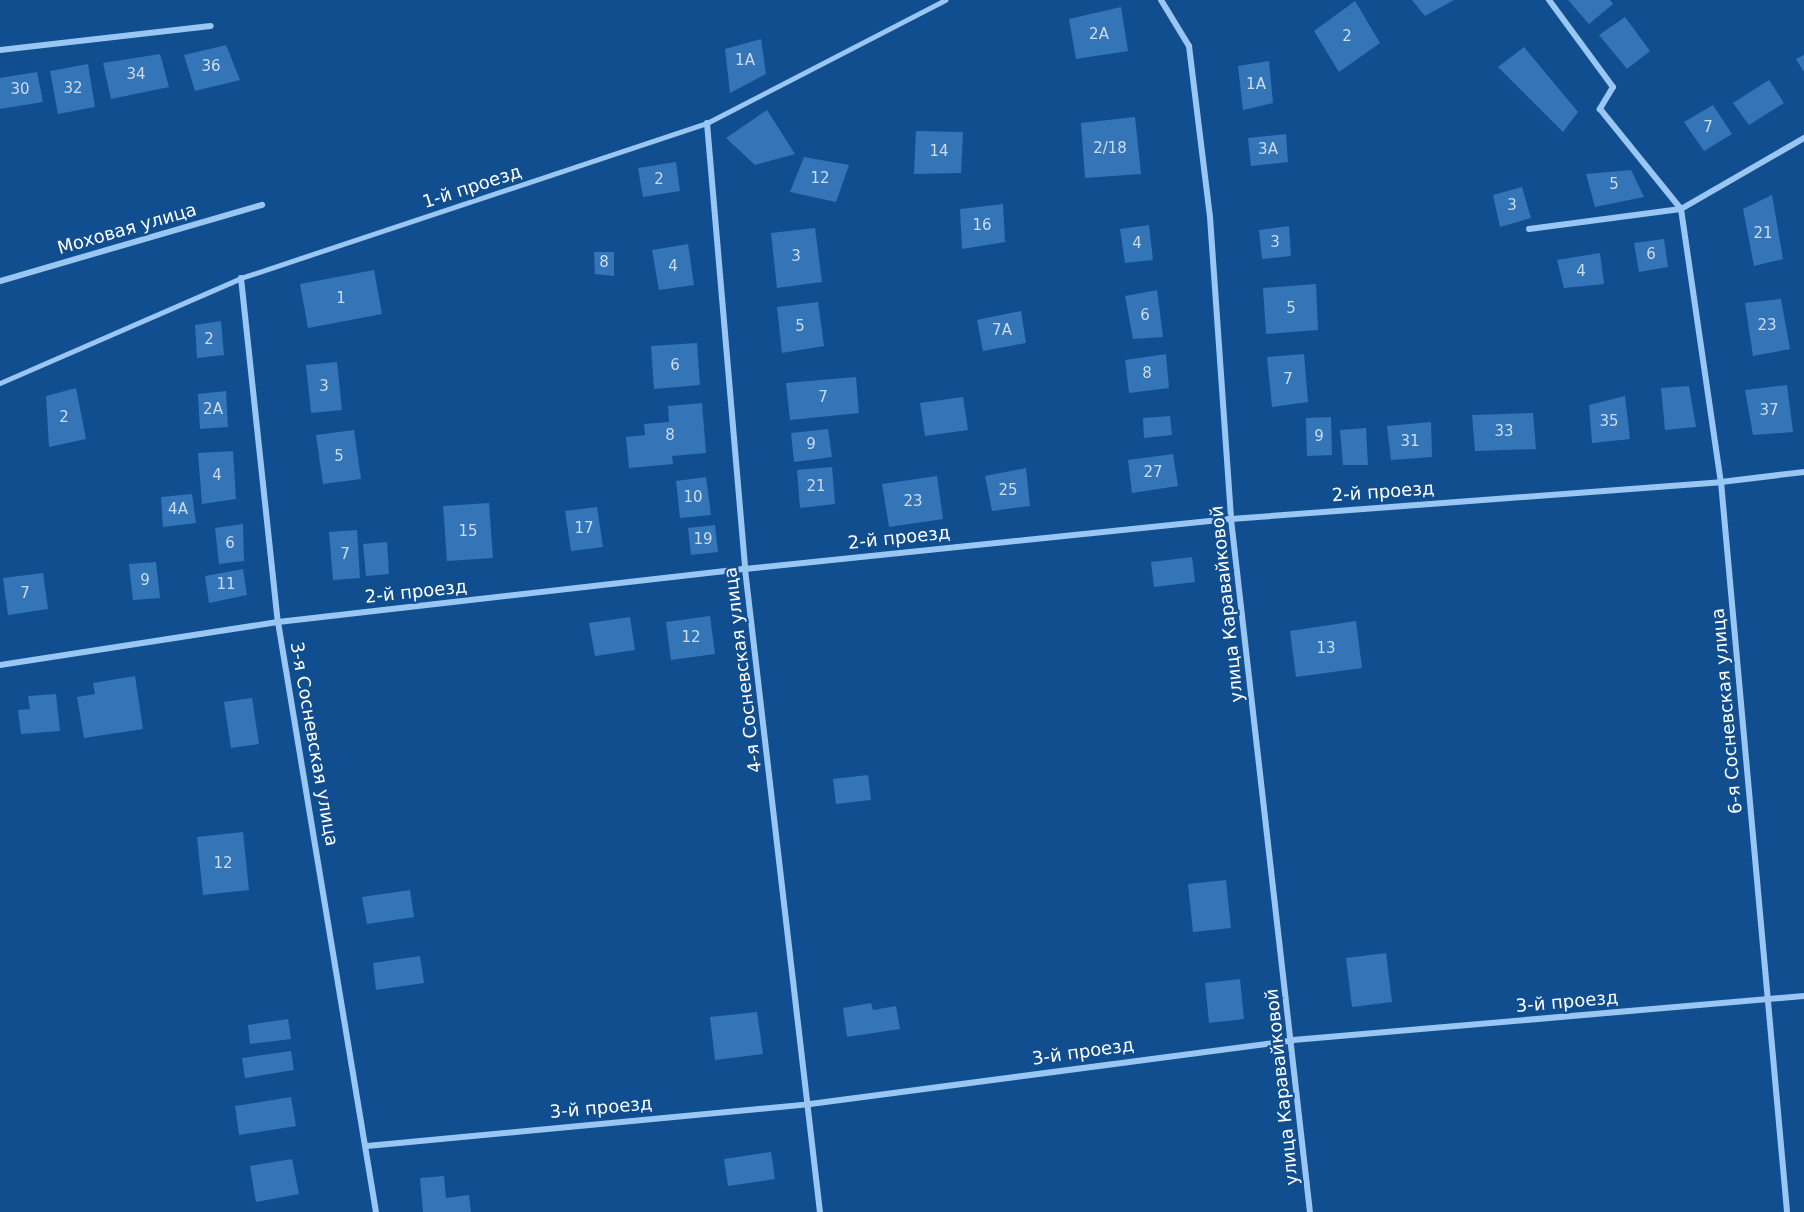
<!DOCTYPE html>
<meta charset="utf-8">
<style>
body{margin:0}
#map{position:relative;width:1804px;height:1212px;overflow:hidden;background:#104e8f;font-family:"DejaVu Sans",sans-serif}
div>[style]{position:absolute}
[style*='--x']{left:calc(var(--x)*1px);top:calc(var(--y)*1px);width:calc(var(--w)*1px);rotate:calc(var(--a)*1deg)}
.building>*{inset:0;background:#3475b7}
.lane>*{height:4.5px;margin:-2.25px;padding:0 2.25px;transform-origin:2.25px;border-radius:2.25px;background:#99c6f3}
.street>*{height:6px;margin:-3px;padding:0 3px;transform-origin:3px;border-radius:3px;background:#99c6f3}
span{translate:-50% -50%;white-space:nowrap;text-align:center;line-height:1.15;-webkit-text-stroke:4.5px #104e8f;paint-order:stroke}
.number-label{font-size:15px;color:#ccdced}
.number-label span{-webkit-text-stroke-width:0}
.street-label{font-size:18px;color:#fff}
</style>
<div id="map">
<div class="building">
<div style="clip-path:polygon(1412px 0,1454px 0,1425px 16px)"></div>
<div style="clip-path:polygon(1568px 0,1610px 0,1613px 4px,1589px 24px)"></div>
<div style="clip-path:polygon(1355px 1px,1380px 43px,1339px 72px,1314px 31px)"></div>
<div style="clip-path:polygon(1121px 7px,1128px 51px,1076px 59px,1069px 19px)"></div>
<div style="clip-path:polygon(1625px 17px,1650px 51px,1627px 69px,1599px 35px)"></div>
<div style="clip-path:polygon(761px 39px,766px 74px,730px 93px,725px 49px)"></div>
<div style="clip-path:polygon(226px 45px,240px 80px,195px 91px,184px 55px)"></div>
<div style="clip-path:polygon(1524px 47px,1578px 112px,1563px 132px,1498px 67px)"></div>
<div style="clip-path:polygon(160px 54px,169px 87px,111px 99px,103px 63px)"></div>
<div style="clip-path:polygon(1804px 55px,1804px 72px,1796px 59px)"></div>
<div style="clip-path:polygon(1269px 61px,1273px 103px,1243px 110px,1238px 66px)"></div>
<div style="clip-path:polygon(88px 64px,95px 107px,58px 114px,50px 71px)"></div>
<div style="clip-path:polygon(37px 72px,43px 102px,0 109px,0 78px)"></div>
<div style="clip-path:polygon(1769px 80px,1784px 103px,1749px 125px,1733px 103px)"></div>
<div style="clip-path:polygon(1713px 105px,1732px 134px,1704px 151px,1684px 122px)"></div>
<div style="clip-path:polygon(767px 110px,795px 154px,755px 165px,726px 138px)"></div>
<div style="clip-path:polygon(1135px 117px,1141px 174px,1085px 178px,1081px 123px)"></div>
<div style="clip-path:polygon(916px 131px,963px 132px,961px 173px,914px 174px)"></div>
<div style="clip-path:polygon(1286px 134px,1288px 162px,1251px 166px,1248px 138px)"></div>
<div style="clip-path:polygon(804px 157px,849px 165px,836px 202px,790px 192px)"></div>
<div style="clip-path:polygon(676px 162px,680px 191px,643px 197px,638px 168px)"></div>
<div style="clip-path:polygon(1631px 170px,1644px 197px,1595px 207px,1586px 174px)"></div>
<div style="clip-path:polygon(1522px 187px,1531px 218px,1500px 227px,1493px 195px)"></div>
<div style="clip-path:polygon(1772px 195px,1783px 259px,1754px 266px,1743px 209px)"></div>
<div style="clip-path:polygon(1003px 204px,1005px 242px,962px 249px,960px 209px)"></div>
<div style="clip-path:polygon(1149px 225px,1153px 260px,1125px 263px,1120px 229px)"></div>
<div style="clip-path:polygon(1289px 226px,1291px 256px,1262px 259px,1259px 230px)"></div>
<div style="clip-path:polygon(815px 228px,822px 282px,777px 288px,771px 233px)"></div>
<div style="clip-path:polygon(1664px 239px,1668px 267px,1639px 272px,1634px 243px)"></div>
<div style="clip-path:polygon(688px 244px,694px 285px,659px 290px,652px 250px)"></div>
<div style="clip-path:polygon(594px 252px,614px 252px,614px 276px,595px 274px)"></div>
<div style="clip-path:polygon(1600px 253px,1604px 284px,1564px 288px,1557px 260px)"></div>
<div style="clip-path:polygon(374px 270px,382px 314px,308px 328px,300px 284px)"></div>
<div style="clip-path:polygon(1316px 284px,1318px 330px,1266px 334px,1263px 288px)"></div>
<div style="clip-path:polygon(1157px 290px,1163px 337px,1133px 339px,1125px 296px)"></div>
<div style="clip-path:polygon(1781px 299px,1790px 349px,1753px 356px,1745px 303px)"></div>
<div style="clip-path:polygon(818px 302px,824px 346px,782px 353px,777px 307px)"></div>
<div style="clip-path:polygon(1021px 311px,1026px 343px,983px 351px,977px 320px)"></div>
<div style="clip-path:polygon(221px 321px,224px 355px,197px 358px,195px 325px)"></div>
<div style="clip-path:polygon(697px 343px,700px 385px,654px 389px,651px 346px)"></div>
<div style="clip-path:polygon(1166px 354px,1169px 388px,1129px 393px,1125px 360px)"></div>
<div style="clip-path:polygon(1304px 354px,1308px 402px,1272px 407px,1267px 357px)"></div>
<div style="clip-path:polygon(337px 362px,342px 410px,311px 413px,306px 365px)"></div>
<div style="clip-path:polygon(856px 377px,859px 413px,790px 420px,786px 383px)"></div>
<div style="clip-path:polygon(1787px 385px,1793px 432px,1753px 435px,1745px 390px)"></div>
<div style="clip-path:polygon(1689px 386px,1696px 427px,1665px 430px,1661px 388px)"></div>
<div style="clip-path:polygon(76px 388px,86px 439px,49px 447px,46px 396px)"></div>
<div style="clip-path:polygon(226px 391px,228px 427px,200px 429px,198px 394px)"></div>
<div style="clip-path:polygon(1625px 396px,1630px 439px,1592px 443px,1589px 405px)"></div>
<div style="clip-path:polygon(963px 397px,968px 430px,925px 436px,920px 403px)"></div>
<div style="clip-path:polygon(702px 403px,706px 453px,672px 456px,673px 464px,629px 468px,626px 437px,645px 435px,644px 424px,669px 422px,668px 406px)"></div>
<div style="clip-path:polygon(1533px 413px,1536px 449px,1475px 451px,1472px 415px)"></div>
<div style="clip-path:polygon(1170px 416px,1172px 435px,1144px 438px,1143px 418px)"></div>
<div style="clip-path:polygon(1331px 417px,1332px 455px,1307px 456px,1306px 418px)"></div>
<div style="clip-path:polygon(1431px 422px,1432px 457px,1391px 460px,1387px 426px)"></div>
<div style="clip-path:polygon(1366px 428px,1368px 465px,1343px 465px,1340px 430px)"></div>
<div style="clip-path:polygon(828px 429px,832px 457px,794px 462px,791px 433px)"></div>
<div style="clip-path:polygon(354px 430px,361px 479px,323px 484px,316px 435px)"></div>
<div style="clip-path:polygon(233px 451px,236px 499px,202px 504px,198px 453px)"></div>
<div style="clip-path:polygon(1173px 454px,1178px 486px,1132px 493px,1128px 460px)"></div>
<div style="clip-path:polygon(832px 467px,835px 504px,800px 508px,797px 470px)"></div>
<div style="clip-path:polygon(1026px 468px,1030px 506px,992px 511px,985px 476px)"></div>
<div style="clip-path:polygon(937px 476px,943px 519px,889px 527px,882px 484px)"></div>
<div style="clip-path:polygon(706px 477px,711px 515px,680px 518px,676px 481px)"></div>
<div style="clip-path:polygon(192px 494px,196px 523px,163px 527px,161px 497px)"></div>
<div style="clip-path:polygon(489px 503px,493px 558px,447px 561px,443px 506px)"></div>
<div style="clip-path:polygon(597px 507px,603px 547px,571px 551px,565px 511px)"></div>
<div style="clip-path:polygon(243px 524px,244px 561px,219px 564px,215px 528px)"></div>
<div style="clip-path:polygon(715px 525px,718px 552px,691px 555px,688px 528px)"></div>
<div style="clip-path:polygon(357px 530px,360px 578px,333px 580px,329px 532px)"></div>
<div style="clip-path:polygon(387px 542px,389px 574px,366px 576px,363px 544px)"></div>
<div style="clip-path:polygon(1192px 557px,1195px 582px,1154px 587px,1151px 562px)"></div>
<div style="clip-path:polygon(156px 562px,160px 598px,133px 600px,129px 564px)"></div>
<div style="clip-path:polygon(243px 569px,247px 595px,209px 603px,205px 576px)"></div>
<div style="clip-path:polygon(43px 573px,48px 609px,8px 615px,3px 578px)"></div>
<div style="clip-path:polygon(710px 616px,715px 654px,671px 660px,666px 622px)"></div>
<div style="clip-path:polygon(630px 617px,635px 650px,595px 656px,589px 623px)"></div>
<div style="clip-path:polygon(1356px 621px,1362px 668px,1296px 677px,1290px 631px)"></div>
<div style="clip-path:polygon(135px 676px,143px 729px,84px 738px,77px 697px,95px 694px,93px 683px)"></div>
<div style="clip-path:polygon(56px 694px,60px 731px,21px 734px,18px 710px,30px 709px,28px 696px)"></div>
<div style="clip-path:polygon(252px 698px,259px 744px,231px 748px,224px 702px)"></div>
<div style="clip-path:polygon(868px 775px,871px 800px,836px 804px,833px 779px)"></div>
<div style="clip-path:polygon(243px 832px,249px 890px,203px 895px,197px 837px)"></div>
<div style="clip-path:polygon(1226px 880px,1231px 928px,1193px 932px,1188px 884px)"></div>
<div style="clip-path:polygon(410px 890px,414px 917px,367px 924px,362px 897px)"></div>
<div style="clip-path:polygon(1386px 953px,1392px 1002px,1352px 1007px,1346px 958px)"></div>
<div style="clip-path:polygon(420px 956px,424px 983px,376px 990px,373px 963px)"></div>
<div style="clip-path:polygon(1240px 979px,1244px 1019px,1209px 1023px,1205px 983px)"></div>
<div style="clip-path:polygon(871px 1003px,873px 1010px,896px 1006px,900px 1029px,847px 1037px,843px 1008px)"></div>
<div style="clip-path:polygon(757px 1012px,763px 1054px,715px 1060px,710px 1017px)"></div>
<div style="clip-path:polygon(288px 1019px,291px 1039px,250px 1044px,248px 1025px)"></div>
<div style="clip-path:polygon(291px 1051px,294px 1070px,245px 1078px,242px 1058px)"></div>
<div style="clip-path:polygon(291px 1097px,296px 1126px,239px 1135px,235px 1106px)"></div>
<div style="clip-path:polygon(771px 1152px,775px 1179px,728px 1186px,724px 1159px)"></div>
<div style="clip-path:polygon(292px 1159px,299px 1194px,256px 1202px,250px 1166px)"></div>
<div style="clip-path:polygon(444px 1176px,446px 1198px,469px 1195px,471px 1212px,423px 1212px,420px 1178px)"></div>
</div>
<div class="lane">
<div style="--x:0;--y:383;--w:263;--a:-23.5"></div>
<div style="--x:241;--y:278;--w:491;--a:-18.4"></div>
<div style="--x:707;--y:123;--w:268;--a:-27.3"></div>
</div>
<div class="street">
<div style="--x:1161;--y:0;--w:54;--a:58.7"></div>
<div style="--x:1189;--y:46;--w:172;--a:83"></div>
<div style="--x:1210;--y:217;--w:303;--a:86"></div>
<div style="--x:1231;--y:519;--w:697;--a:83.5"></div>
<div style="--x:1549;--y:0;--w:108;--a:53.7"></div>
<div style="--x:1613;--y:87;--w:26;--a:121"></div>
<div style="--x:1600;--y:109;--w:129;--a:51"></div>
<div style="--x:0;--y:50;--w:212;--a:-6.5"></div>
<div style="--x:707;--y:123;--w:448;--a:85.1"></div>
<div style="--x:745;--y:569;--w:647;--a:83.35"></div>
<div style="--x:1681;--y:209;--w:276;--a:81.7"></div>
<div style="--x:1721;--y:482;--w:733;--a:84.83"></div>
<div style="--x:1529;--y:229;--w:153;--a:-7.5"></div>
<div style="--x:1681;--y:209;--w:142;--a:-30"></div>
<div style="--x:241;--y:278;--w:346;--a:83.9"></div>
<div style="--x:278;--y:622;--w:598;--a:80.57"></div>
<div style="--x:0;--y:281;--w:273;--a:-16.2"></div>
<div style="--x:0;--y:665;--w:281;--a:-8.8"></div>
<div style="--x:278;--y:622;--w:470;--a:-6.5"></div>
<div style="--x:745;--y:569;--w:489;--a:-5.9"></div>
<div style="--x:1231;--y:519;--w:491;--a:-4.3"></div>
<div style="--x:1721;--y:482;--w:84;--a:-6.9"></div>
<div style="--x:367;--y:1146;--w:445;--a:-5.4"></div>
<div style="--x:810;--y:1104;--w:487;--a:-7.5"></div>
<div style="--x:1293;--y:1040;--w:513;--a:-4.92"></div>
</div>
<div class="number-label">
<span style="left:1099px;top:35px">2А</span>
<span style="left:1347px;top:37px">2</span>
<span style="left:745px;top:61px">1А</span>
<span style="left:211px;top:67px">36</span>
<span style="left:136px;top:75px">34</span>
<span style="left:1256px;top:85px">1А</span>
<span style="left:73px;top:89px">32</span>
<span style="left:20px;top:90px">30</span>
<span style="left:1708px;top:128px">7</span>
<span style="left:1110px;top:149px">2/18</span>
<span style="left:1268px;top:150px">3А</span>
<span style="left:939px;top:152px">14</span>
<span style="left:820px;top:179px">12</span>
<span style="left:659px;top:180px">2</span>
<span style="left:1614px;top:185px">5</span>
<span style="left:1512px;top:206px">3</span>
<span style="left:982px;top:226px">16</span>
<span style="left:1763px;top:234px">21</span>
<span style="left:1275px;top:243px">3</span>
<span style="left:1137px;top:244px">4</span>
<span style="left:1651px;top:255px">6</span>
<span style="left:796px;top:257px">3</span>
<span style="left:604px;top:263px">8</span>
<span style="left:673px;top:267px">4</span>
<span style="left:1581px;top:272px">4</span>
<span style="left:341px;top:299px">1</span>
<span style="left:1291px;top:309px">5</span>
<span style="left:1145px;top:316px">6</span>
<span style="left:1767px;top:326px">23</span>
<span style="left:800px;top:327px">5</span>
<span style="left:1002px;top:331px">7А</span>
<span style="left:209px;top:340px">2</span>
<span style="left:675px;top:366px">6</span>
<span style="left:1147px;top:374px">8</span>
<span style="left:1288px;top:380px">7</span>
<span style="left:324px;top:387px">3</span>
<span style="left:823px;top:398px">7</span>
<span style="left:213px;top:410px">2А</span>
<span style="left:1769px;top:411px">37</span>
<span style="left:64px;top:418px">2</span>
<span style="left:1609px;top:422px">35</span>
<span style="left:1504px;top:432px">33</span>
<span style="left:670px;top:436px">8</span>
<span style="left:1319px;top:437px">9</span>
<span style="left:1410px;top:442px">31</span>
<span style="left:811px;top:445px">9</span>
<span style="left:339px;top:457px">5</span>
<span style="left:1153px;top:473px">27</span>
<span style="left:217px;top:476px">4</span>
<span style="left:816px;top:487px">21</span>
<span style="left:1008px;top:491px">25</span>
<span style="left:693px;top:498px">10</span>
<span style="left:913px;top:502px">23</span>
<span style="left:178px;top:510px">4А</span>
<span style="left:584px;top:529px">17</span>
<span style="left:468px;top:532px">15</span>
<span style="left:703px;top:540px">19</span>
<span style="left:230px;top:544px">6</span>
<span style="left:345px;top:555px">7</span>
<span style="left:145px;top:581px">9</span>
<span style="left:226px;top:585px">11</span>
<span style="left:25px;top:594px">7</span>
<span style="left:691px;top:638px">12</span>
<span style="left:1326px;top:649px">13</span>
<span style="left:223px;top:864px">12</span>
</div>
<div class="street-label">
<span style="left:472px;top:187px;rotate:-18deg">1-й проезд</span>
<span style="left:127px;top:229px;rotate:-16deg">Моховая улица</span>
<span style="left:1383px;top:492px;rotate:-4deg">2-й проезд</span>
<span style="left:899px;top:538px;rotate:-6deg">2-й проезд</span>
<span style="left:416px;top:592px;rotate:-6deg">2-й проезд</span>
<span style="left:1227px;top:604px;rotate:-96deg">улица Каравайковой</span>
<span style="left:743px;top:670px;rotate:-97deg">4-я Сосневская улица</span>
<span style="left:1727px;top:711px;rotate:-95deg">6-я Сосневская улица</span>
<span style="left:314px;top:744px;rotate:80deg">3-я Сосневская улица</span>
<span style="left:1567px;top:1002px;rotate:-5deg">3-й проезд</span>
<span style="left:1083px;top:1052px;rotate:-8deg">3-й проезд</span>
<span style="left:1282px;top:1087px;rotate:-96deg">улица Каравайковой</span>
<span style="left:601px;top:1108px;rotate:-5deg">3-й проезд</span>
</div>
</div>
